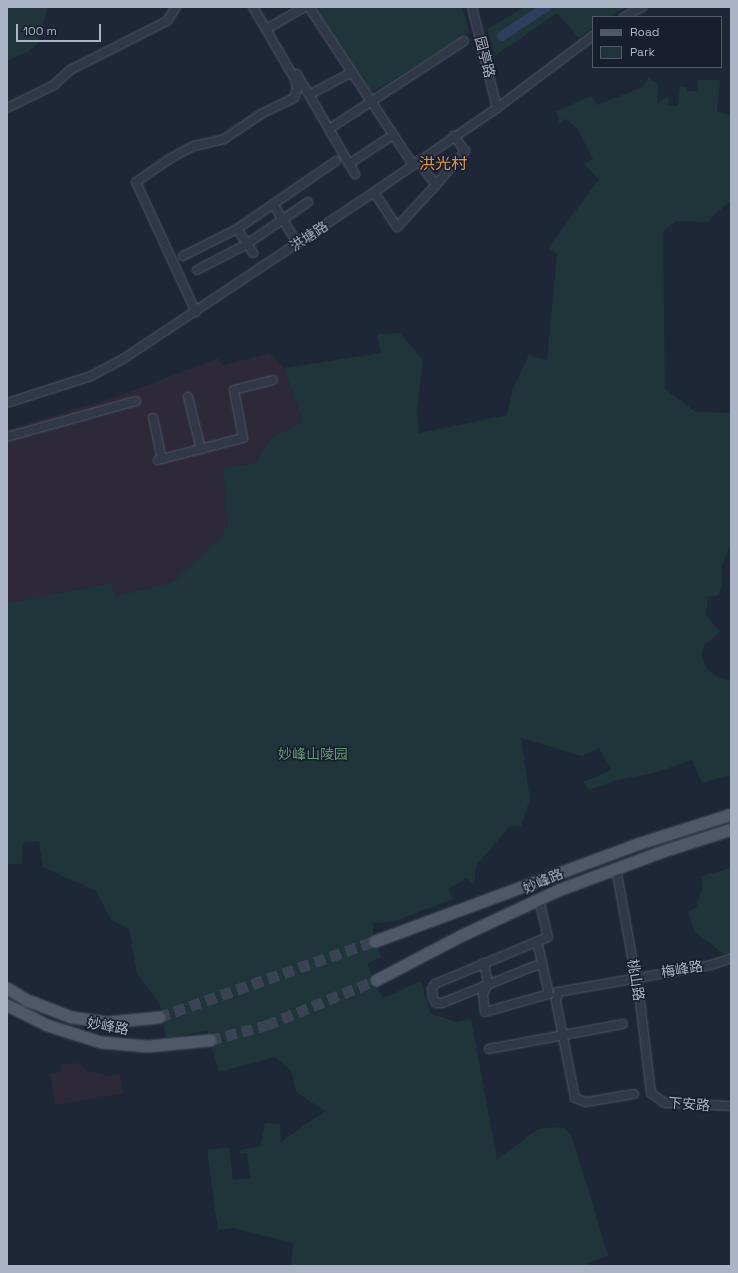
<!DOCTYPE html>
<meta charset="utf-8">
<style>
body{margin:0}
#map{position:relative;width:738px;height:1273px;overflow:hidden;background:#1d2738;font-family:"Space Grotesk","Noto Sans SC",sans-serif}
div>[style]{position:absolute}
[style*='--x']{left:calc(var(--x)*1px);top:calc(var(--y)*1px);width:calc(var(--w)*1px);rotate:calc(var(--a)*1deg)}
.medical>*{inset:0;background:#2d2939}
.green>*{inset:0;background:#1f3539}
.river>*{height:10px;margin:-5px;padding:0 5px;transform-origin:5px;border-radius:5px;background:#2d3f5f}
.major-tunnel>*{height:11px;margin-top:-5.5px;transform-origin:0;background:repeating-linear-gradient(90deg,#394354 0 11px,transparent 0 16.5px)}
.roads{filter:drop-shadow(0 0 1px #4f5667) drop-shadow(0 0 1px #4f5667)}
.minor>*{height:8px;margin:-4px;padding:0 4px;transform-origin:4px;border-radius:4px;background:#313949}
.major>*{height:11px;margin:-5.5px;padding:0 5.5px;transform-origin:5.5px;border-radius:5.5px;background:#4e5869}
span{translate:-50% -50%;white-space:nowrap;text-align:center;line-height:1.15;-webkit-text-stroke:3px #171e2d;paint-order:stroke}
.street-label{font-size:14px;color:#abb3c6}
.park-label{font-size:14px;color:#609871}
.quarter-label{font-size:16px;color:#de964e}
.frame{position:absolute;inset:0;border:8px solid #abb3c6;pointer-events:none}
.legend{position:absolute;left:592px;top:16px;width:130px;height:52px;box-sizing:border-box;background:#171e2d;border:1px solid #525a6a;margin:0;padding:5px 7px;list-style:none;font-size:12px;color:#abb3c6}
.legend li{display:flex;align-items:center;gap:8px;height:20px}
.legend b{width:20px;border:1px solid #525a6a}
.scale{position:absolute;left:16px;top:24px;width:85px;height:18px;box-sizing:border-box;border:2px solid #abb3c6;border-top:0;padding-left:5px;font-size:12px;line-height:14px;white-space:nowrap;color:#abb3c6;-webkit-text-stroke:3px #171e2d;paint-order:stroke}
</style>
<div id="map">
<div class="medical">
<div style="clip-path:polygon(269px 353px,284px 368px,303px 422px,270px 438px,256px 463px,223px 468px,228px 525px,222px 534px,173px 582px,115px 596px,111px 583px,7px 603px,7px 430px,119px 396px,218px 358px,222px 366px)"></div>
<div style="clip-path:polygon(79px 1062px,87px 1071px,110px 1076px,120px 1074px,123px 1094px,55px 1105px,50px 1073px,61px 1072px,60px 1065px)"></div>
</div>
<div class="green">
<div style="clip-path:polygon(7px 7px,48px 7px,37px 44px,28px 52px,7px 61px)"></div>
<div style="clip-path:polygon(315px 7px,462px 7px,470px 32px,368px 95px)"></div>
<div style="clip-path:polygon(525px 7px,625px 7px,610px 17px,593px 17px,593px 28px,579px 38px,557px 13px,495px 56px,487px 29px)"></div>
<div style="clip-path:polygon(648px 78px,658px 84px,657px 104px,668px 96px,669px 105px,678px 106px,680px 86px,687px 87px,687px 91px,697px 91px,698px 80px,720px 80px,717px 112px,731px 115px,731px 200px,707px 222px,677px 221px,663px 231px,665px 389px,696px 412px,731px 413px,731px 543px,722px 565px,722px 582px,719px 595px,708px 597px,706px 615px,720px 632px,704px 645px,701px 656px,707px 669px,716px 676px,731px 681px,731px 775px,702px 783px,692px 760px,654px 773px,613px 781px,589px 790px,583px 782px,611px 770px,599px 748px,582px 756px,521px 738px,530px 799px,521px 826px,509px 827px,476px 866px,474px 886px,467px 878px,448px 889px,453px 899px,393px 922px,373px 923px,373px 934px,381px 957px,367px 964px,383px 998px,421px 981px,430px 1013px,456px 1022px,471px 1019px,497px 1159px,538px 1129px,554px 1127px,564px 1128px,571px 1134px,608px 1255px,583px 1266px,291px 1266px,293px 1243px,233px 1228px,218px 1230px,207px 1150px,229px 1147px,233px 1180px,250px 1178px,247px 1153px,240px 1154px,240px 1150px,260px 1147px,265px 1123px,280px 1124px,281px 1142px,325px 1111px,296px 1092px,292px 1072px,275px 1057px,219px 1072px,207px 1031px,166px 1038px,160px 1005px,137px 973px,129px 929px,111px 920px,96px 891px,43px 867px,39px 841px,23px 843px,22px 864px,7px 864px,7px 603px,111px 583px,116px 596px,173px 582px,222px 534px,228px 525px,223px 468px,256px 463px,270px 438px,303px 422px,284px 368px,381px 353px,377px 334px,400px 333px,423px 360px,417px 411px,419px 433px,507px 415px,512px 391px,529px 355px,547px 360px,557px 254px,548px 248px,599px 179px,584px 164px,593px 159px,577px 128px,566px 119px,559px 122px,556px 111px,591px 96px,597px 105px,643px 87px)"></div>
<div style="clip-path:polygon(731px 868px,731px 953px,724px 954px,695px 932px,688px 912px,696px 908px,703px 885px,701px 876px)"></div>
</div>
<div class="river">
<div style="--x:502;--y:36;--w:53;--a:-33.4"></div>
</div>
<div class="major-tunnel">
<div style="--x:159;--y:1017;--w:229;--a:-19.4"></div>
<div style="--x:210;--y:1040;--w:59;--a:-14.7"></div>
<div style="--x:267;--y:1025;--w:118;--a:-22.4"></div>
</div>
<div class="roads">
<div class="minor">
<div style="--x:309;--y:7;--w:189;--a:56.6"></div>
<div style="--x:472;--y:7;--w:104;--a:76.1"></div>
<div style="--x:624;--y:17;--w:21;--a:-29"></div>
<div style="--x:270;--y:27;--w:39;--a:-30"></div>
<div style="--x:297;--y:74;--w:116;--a:59.9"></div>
<div style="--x:309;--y:95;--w:49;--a:-28.1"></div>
<div style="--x:7;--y:108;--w:52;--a:-26.1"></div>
<div style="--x:54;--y:85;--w:22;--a:-43"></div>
<div style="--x:70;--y:70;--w:109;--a:-26.8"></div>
<div style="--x:167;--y:21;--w:17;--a:-57"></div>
<div style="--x:329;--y:129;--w:161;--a:-33.1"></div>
<div style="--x:349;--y:164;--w:53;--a:-33.4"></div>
<div style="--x:436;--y:185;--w:45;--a:-49.5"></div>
<div style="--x:465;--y:151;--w:19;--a:-126"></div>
<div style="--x:374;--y:192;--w:42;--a:56.7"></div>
<div style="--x:397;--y:227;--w:57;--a:-47.1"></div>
<div style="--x:436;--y:185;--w:30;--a:-127"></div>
<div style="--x:273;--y:204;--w:47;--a:58"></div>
<div style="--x:237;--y:229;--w:29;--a:56"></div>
<div style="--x:183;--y:256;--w:60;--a:-26.6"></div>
<div style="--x:237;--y:229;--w:120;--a:-34.5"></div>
<div style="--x:197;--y:270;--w:56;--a:-27.5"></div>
<div style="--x:247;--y:244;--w:74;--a:-34.5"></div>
<div style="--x:196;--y:312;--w:143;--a:-114.8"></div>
<div style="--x:136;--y:182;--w:42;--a:-34.4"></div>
<div style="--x:171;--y:158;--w:26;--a:-28"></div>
<div style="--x:194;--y:146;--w:31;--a:-13"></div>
<div style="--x:224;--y:139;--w:45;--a:-34"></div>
<div style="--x:261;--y:114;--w:37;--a:-26"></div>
<div style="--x:294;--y:98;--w:9;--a:-72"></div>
<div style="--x:297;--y:89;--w:10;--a:-101"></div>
<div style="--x:295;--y:79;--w:83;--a:-120.3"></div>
<div style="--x:188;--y:397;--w:54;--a:76"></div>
<div style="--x:7;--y:403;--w:88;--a:-17.8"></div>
<div style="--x:91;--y:376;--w:36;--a:-28"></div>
<div style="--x:123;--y:359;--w:301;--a:-33.6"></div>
<div style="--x:374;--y:192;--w:149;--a:-34.3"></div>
<div style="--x:497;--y:108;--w:120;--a:-36.9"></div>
<div style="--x:153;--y:418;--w:42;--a:77.6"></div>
<div style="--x:7;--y:437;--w:134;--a:-15.6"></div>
<div style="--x:158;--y:460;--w:88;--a:-14.5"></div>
<div style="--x:243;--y:438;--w:49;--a:-100.6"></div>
<div style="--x:234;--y:390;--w:40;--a:-14.4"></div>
<div style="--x:616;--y:868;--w:135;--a:79.8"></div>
<div style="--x:640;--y:1001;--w:93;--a:83.2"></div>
<div style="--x:651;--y:1093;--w:17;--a:36"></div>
<div style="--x:665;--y:1103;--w:66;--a:2.6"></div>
<div style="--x:539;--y:899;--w:39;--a:77"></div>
<div style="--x:548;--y:937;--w:122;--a:157.4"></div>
<div style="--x:435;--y:984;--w:6;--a:121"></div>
<div style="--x:432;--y:989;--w:9;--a:84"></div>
<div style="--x:433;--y:998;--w:6;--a:59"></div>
<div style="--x:436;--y:1003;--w:6;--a:0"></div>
<div style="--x:442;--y:1003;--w:108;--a:-21.8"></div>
<div style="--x:484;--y:963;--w:21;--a:79"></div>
<div style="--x:488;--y:984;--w:11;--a:117"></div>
<div style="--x:483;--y:994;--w:18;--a:84"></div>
<div style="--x:485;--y:1012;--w:66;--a:-15.7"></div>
<div style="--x:549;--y:994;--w:54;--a:-102.8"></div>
<div style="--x:489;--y:1049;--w:136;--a:-10.6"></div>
<div style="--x:634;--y:1094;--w:49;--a:170.5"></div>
<div style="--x:586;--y:1102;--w:12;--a:-160"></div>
<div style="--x:575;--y:1098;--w:99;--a:-101.1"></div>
<div style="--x:556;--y:1001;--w:9;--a:-77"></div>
<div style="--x:558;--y:992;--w:155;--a:-10"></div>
<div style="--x:711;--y:965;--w:21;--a:-19"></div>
</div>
<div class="major">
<div style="--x:375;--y:941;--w:279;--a:-20.3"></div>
<div style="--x:637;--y:844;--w:99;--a:-17.7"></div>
<div style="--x:376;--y:980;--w:95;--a:-27.6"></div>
<div style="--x:460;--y:936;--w:108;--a:-25.1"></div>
<div style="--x:558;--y:890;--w:109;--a:-20.4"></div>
<div style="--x:660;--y:852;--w:75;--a:-17.9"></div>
<div style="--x:7;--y:988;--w:23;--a:31"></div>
<div style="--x:27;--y:1000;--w:47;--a:21.1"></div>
<div style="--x:71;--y:1017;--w:37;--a:8"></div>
<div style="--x:108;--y:1022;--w:51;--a:-5.6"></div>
<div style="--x:7;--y:1005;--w:45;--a:26.6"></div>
<div style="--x:47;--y:1025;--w:57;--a:17.5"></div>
<div style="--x:101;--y:1042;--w:46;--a:5"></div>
<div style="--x:147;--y:1046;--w:63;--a:-5.4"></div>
</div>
</div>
<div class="street-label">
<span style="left:485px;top:57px;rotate:76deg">园亭路</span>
<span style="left:309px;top:236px;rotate:-34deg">洪塘路</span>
<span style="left:543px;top:881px;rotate:-24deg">妙峰路</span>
<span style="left:682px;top:969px;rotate:-9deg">梅峰路</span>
<span style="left:636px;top:980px;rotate:81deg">桃山路</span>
<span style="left:108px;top:1026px;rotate:10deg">妙峰路</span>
<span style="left:689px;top:1104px;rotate:4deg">下安路</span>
</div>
<div class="park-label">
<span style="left:313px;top:754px">妙峰山陵园</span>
</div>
<div class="quarter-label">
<span style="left:443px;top:164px">洪光村</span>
</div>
<div class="frame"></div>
<ul class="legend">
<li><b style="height:5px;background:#4e5869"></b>Road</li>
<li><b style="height:11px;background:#1f3539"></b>Park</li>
</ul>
<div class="scale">100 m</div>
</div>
